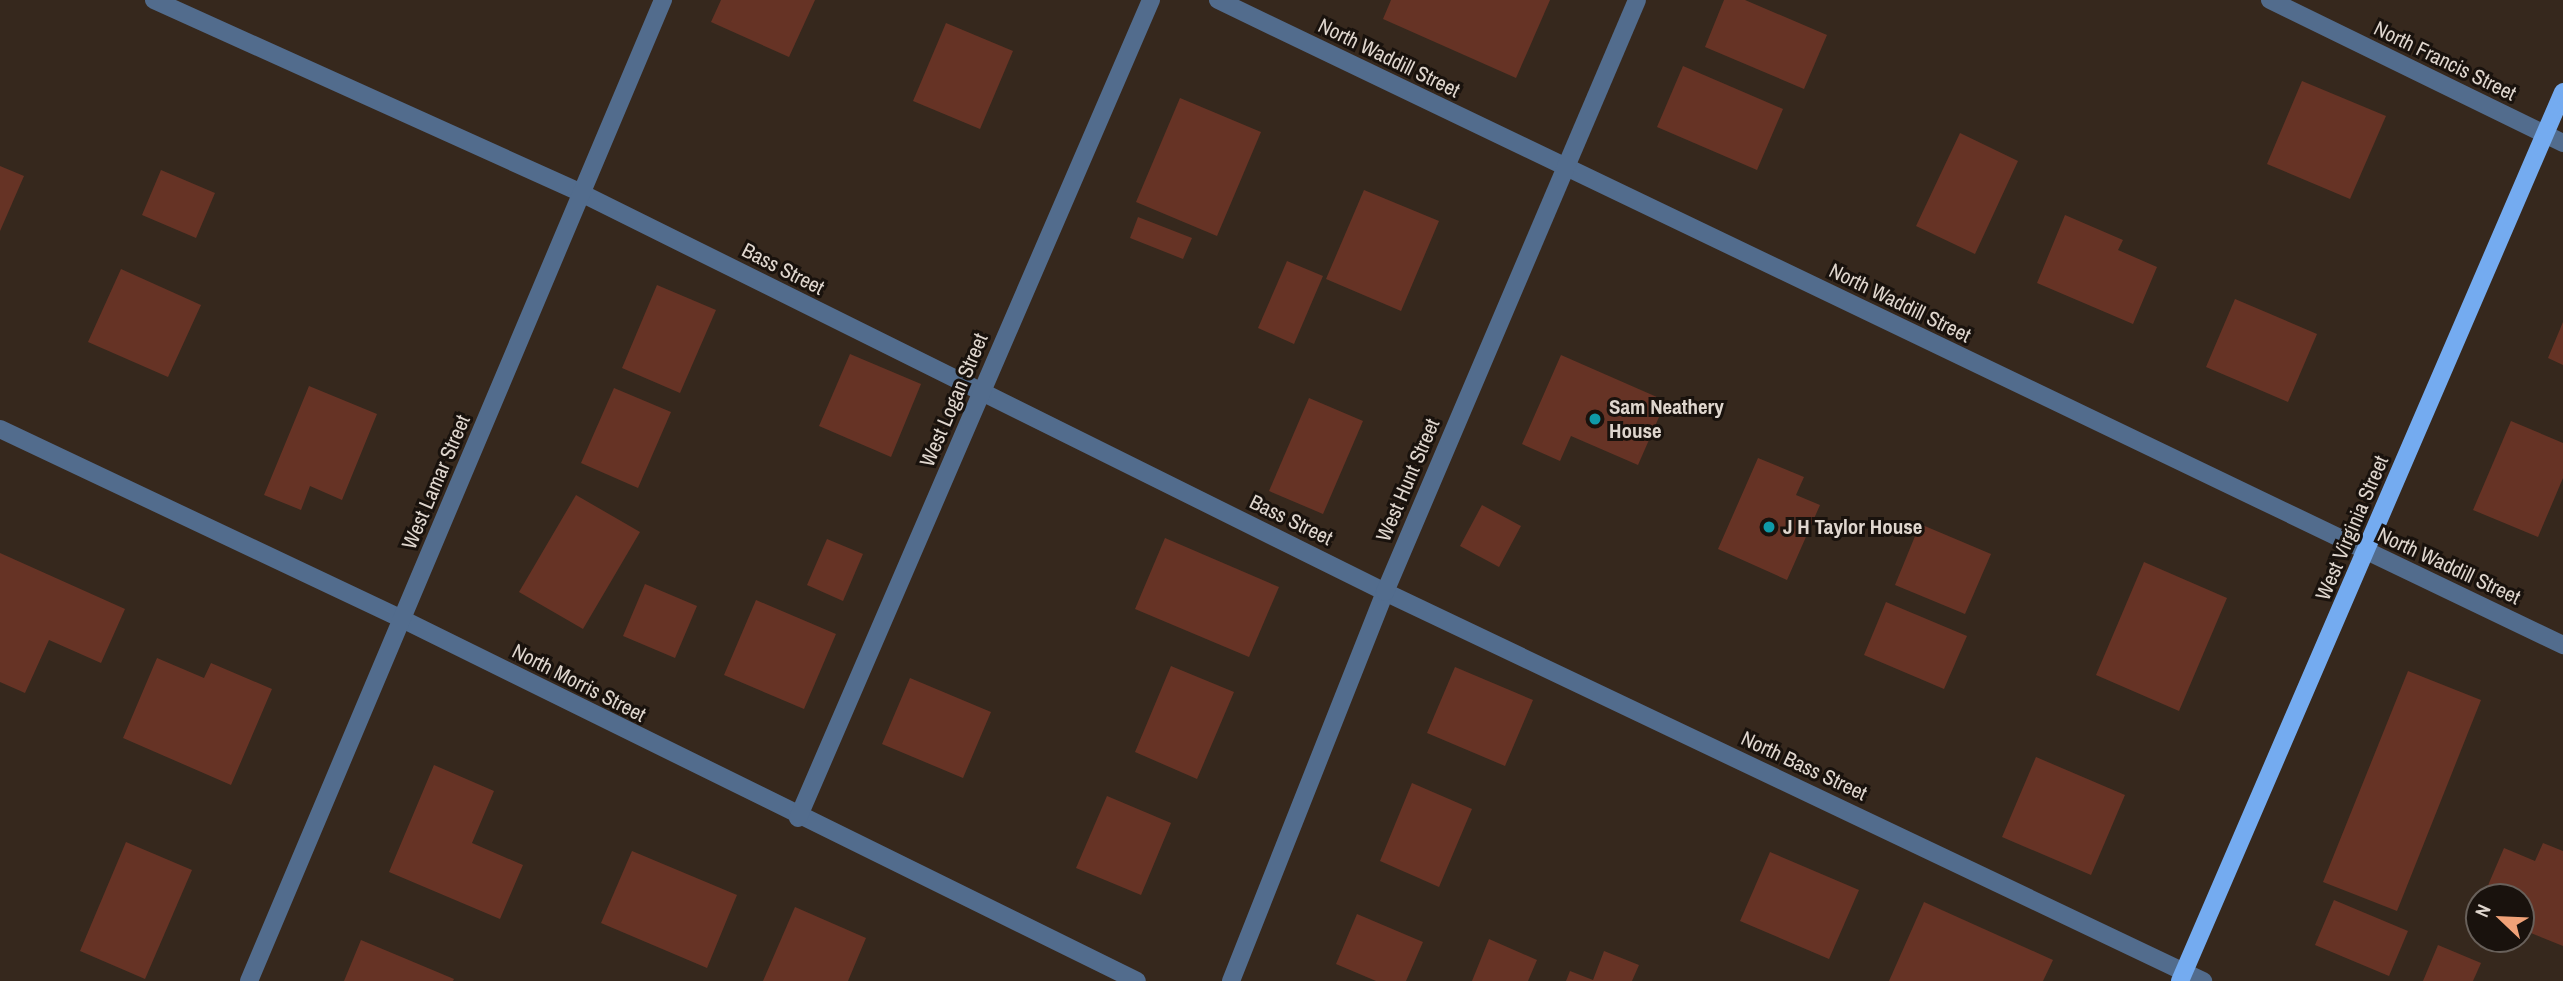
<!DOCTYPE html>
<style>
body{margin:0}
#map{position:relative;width:2563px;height:981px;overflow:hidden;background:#36281d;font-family:"Archivo Narrow",sans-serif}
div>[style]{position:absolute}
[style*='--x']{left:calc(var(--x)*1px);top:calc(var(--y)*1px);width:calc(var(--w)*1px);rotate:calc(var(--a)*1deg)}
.building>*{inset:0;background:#663325}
.minor>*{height:18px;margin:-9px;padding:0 9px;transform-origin:9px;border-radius:9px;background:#526c8d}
.major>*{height:18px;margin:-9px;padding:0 9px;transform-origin:9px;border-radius:9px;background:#74abf0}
.dots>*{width:19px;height:19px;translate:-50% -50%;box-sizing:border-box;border:4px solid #19120d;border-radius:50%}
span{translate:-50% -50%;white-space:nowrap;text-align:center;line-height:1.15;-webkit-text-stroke:6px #19120d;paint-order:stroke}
.street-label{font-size:21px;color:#dfd6ce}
.poi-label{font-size:21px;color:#dfd6ce;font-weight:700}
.left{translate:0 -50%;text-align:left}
.north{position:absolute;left:2465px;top:883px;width:70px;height:70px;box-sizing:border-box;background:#19120d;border:2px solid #68605a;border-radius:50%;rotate:293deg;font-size:19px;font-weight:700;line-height:28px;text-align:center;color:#dfd6ce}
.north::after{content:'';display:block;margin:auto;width:24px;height:32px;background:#f0a278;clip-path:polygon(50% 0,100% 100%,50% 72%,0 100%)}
</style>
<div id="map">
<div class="building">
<div style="clip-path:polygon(721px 0,815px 0,789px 57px,711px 22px)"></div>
<div style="clip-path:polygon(1391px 0,1550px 0,1516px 78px,1383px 19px)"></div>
<div style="clip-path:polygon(1724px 0,1745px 0,1827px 35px,1804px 89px,1705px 47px)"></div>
<div style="clip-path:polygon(946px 23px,1013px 51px,980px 129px,913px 101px)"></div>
<div style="clip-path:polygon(1683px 66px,1783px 109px,1757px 170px,1657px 127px)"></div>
<div style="clip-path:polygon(2302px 81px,2386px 116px,2350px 199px,2267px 164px)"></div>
<div style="clip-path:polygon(1180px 98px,1261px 132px,1217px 236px,1136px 202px)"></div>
<div style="clip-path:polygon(1960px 133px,2018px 161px,1975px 254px,1916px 226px)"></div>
<div style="clip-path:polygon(0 166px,24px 176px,0 231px)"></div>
<div style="clip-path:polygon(161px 170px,215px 193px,196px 238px,142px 215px)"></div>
<div style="clip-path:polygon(1364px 190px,1439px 221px,1401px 311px,1326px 279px)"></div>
<div style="clip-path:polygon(2065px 215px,2123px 240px,2118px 250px,2157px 267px,2133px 324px,2037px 283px)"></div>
<div style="clip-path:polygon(1138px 217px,1192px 238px,1183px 259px,1130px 238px)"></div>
<div style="clip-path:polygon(1287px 261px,1323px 276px,1294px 344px,1258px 328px)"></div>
<div style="clip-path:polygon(121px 269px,201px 305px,168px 377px,88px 342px)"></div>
<div style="clip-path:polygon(657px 285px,716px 310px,680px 393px,622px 368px)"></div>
<div style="clip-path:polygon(2235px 299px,2317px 334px,2288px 402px,2206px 367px)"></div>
<div style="clip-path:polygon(2563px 322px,2563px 365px,2548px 358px)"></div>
<div style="clip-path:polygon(850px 354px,921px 384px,891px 457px,819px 426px)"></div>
<div style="clip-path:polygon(1561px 355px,1666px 401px,1638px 465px,1571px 436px,1560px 461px,1522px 444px)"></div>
<div style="clip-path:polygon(309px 386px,377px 414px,342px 500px,310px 486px,301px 510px,264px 495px)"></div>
<div style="clip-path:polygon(614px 388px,671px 412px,638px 488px,581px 463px)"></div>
<div style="clip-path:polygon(1309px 398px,1363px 421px,1323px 514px,1269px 491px)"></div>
<div style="clip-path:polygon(2511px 421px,2563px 443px,2563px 478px,2538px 537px,2473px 510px)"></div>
<div style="clip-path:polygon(1758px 458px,1804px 477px,1796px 495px,1820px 505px,1787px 580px,1718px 549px)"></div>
<div style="clip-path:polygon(576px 495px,640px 532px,583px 629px,519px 592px)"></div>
<div style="clip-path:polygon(1482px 505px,1521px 526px,1499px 567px,1460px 546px)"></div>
<div style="clip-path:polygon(1920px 524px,1991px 554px,1965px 614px,1895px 585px)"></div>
<div style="clip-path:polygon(1165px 538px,1279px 587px,1249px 657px,1135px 609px)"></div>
<div style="clip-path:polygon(827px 539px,863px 554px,843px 601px,807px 585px)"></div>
<div style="clip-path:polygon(0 553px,125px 609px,101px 663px,49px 640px,25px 693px,0 682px)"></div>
<div style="clip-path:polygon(2144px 562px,2227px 598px,2179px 711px,2096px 675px)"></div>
<div style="clip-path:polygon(645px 584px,697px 606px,675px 658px,623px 636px)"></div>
<div style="clip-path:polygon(756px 600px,836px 634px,804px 709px,724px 675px)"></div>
<div style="clip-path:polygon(1886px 602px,1967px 636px,1944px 689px,1864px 655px)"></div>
<div style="clip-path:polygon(157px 658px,204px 678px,211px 663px,272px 689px,231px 785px,123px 738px)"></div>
<div style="clip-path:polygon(1171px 666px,1234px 692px,1197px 779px,1135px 752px)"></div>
<div style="clip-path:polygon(1455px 667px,1533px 700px,1505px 766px,1427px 733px)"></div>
<div style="clip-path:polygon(2408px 671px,2481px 700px,2397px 911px,2323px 882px)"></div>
<div style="clip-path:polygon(910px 678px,991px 712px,963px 778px,882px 744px)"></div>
<div style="clip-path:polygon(2036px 757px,2125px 795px,2091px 875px,2002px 837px)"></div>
<div style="clip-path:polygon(434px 765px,494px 791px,472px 843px,523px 865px,500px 919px,389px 872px)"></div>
<div style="clip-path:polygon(1412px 783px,1472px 809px,1439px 887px,1380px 861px)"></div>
<div style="clip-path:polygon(1107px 796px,1171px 823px,1141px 895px,1076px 868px)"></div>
<div style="clip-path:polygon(126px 842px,192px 870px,145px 979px,80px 951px)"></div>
<div style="clip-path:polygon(2543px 843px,2563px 851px,2563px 946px,2521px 929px,2521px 897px,2483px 897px,2504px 848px,2535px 861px)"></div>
<div style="clip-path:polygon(632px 851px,737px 895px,707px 968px,601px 923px)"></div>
<div style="clip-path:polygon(1770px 852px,1859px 890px,1829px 959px,1740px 921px)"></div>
<div style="clip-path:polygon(2334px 900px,2408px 931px,2389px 976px,2315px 945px)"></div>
<div style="clip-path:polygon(1924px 902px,2053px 960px,2043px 981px,1889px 981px)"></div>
<div style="clip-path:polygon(795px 907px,866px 938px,848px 981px,763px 981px)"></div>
<div style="clip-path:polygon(1357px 914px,1423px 942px,1406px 981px,1376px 981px,1336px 964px)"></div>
<div style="clip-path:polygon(1489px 939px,1537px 960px,1528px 981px,1472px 981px)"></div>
<div style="clip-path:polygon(361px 940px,454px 979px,453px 981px,344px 981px)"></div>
<div style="clip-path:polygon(2438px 945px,2481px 963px,2473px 981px,2423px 981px)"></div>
<div style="clip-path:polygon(1604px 951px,1639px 965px,1632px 981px,1566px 981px,1570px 971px,1593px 980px)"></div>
</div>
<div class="minor">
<div style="--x:154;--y:0;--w:471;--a:24.3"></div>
<div style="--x:583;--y:194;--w:895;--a:26.39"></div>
<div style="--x:1385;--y:592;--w:906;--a:25.43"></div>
<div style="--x:1218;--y:0;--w:1492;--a:25.62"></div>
<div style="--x:2270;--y:0;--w:326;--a:26"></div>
<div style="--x:0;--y:429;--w:445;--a:25.3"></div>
<div style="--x:402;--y:619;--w:819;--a:26.22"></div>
<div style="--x:798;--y:818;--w:891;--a:-66.66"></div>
<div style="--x:249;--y:981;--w:1065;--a:-67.12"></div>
<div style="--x:1231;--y:981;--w:418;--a:-68.4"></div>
<div style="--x:1385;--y:592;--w:643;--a:-66.94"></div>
</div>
<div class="major">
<div style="--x:2180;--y:981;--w:968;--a:-66.69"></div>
</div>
<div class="dots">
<div style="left:1595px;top:419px;background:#0f9aa8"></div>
<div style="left:1769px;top:527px;background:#0f9aa8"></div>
</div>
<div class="street-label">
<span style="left:1389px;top:58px;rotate:26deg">North Waddill Street</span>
<span style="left:2445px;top:61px;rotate:26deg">North Francis Street</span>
<span style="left:783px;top:269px;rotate:27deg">Bass Street</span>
<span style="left:1900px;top:303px;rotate:26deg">North Waddill Street</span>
<span style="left:954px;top:400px;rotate:-67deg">West Logan Street</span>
<span style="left:1408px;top:480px;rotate:-67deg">West Hunt Street</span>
<span style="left:436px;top:482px;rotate:-67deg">West Lamar Street</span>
<span style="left:1291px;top:520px;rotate:26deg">Bass Street</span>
<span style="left:2352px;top:528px;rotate:-67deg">West Virginia Street</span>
<span style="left:2449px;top:566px;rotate:25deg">North Waddill Street</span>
<span style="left:579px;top:683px;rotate:27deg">North Morris Street</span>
<span style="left:1804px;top:766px;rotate:25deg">North Bass Street</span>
</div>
<div class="poi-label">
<span class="left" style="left:1609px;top:419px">Sam Neathery<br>House</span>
<span class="left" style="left:1783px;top:527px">J H Taylor House</span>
</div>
<div class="north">N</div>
</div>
